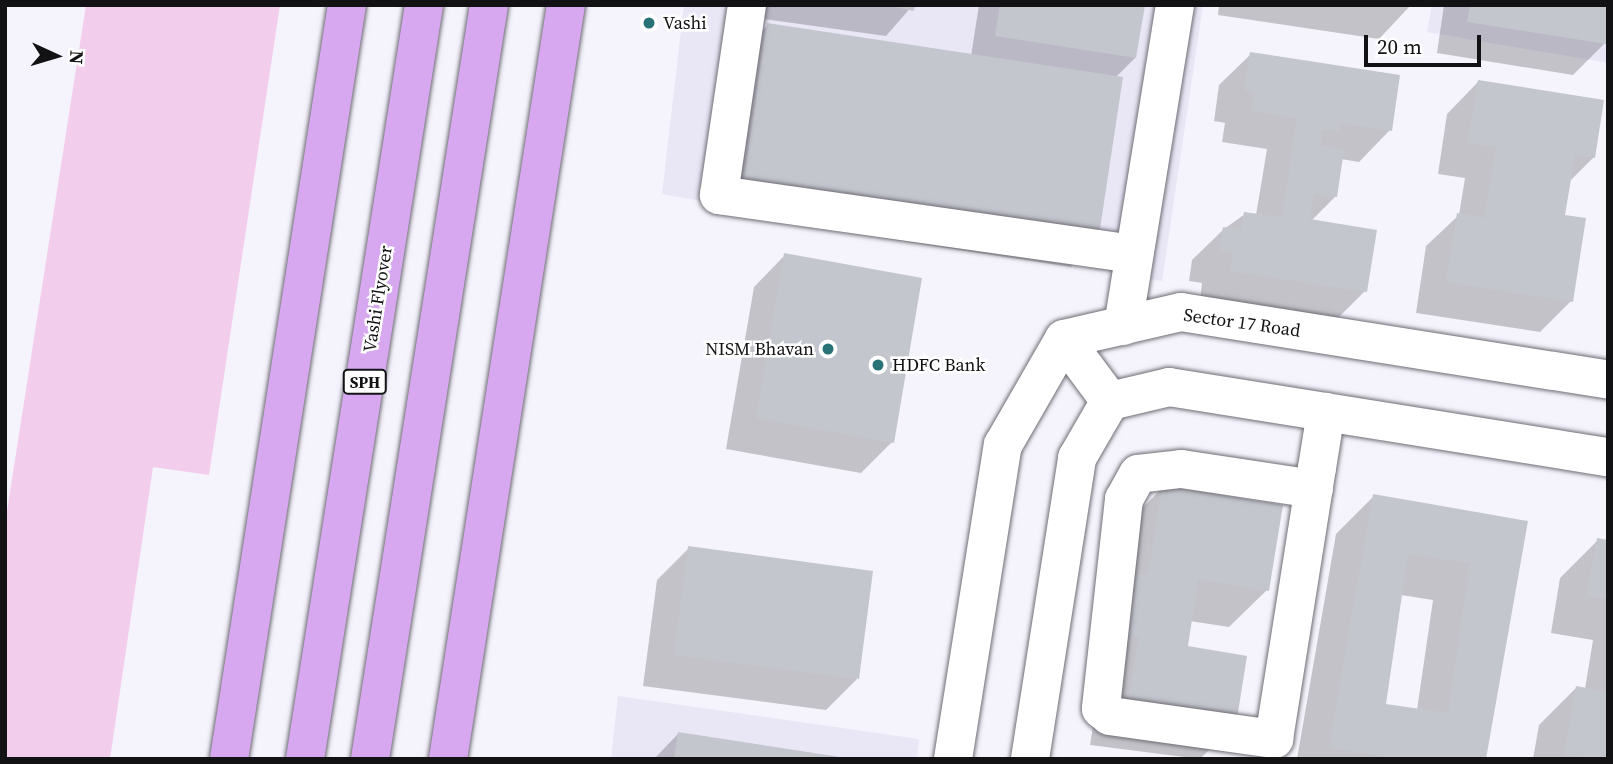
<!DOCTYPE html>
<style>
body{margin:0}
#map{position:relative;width:1613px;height:764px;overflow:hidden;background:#f5f3fc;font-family:"Source Serif 4",serif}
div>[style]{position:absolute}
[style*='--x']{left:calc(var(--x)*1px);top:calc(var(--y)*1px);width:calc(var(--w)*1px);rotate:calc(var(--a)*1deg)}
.built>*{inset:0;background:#e9e6f6}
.green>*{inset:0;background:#f3cdec}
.shadow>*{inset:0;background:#0003}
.building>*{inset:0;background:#c4c6ce}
.roads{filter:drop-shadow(0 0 2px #6f6d75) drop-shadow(0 0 2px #6f6d75)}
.minor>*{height:38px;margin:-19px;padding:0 19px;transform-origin:19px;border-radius:19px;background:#fff}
.motorway>*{height:38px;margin:-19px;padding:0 19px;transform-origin:19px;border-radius:19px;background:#d7a8f0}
.dots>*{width:19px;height:19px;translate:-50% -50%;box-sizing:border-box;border:4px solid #fff;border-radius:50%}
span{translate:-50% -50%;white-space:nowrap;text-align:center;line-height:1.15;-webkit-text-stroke:5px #fff;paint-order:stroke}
.shield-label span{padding:2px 5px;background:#fff;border:2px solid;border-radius:5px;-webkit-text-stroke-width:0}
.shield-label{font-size:16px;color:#121114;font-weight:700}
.poi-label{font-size:18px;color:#121114}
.left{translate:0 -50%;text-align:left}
.right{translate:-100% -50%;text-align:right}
.street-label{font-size:18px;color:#121114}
.frame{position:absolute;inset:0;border:7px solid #121114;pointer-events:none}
.north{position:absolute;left:21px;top:21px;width:70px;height:70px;-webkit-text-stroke:5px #fff;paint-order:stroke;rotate:94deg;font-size:19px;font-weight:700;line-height:28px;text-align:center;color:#121114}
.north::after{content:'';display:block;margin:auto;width:24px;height:32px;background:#121114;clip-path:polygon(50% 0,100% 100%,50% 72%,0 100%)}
.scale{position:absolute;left:1364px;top:35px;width:117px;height:32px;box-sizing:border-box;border:4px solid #121114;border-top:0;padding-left:9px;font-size:21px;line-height:24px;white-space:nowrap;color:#121114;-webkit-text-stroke:5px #fff;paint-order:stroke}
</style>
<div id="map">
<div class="built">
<div style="clip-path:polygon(684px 5px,1203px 5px,1162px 281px,662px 194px)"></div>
<div style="clip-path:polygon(1432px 5px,1608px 5px,1608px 63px,1427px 32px)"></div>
<div style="clip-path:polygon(618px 696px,919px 739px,917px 759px,611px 759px)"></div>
</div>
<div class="green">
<div style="clip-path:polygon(86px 5px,280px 5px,209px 475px,153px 467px,110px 759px,5px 759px,5px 524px)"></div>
</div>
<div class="shadow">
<div style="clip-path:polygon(759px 5px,913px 5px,886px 36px,757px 18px)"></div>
<div style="clip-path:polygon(979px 5px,1143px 5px,1135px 58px,1115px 78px,1097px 241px,1071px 267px,718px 213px,742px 51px,768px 25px,971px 56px)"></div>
<div style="clip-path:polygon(1219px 5px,1411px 5px,1379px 39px,1218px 15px)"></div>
<div style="clip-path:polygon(1444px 5px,1608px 5px,1605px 43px,1573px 75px,1437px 53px)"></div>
<div style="clip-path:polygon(1251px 54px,1390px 130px,1359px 162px,1341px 159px,1335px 197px,1311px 221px,1365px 291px,1333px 323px,1200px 302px,1202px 283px,1189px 281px,1192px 260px,1224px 229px,1245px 214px,1256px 215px,1267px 149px,1222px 142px,1225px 123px,1214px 121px,1219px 85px)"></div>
<div style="clip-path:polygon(1478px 82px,1594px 157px,1569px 182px,1563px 217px,1571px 301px,1540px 332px,1416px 313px,1426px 246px,1459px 215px,1465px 178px,1438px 174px,1447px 114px)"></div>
<div style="clip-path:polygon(785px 255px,892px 442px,861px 473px,726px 449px,754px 287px)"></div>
<div style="clip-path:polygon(1163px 487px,1267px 590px,1229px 627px,1190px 621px,1186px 648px,1234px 725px,1200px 759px,1090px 745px,1126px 525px)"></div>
<div style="clip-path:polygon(evenodd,1374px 496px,1526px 522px,1484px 759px,1297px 759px,1336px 534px,1374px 496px,1401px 595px,1433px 600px,1417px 710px,1384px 705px,1401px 595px)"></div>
<div style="clip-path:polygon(1598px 540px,1608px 542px,1608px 759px,1533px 759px,1539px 725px,1576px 688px,1585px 689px,1593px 640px,1551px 633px,1560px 578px)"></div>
<div style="clip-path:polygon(689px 548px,857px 679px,826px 710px,643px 686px,657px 580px)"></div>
<div style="clip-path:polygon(678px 734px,838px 759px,654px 759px)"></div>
</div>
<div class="building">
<div style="clip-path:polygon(885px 5px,915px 5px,914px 11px)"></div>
<div style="clip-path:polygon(1000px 5px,1145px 5px,1136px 58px,995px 36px)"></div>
<div style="clip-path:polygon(1470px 5px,1608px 5px,1606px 44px,1467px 22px)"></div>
<div style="clip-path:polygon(767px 23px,1123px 77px,1098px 242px,743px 188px)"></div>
<div style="clip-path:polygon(1250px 52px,1400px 75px,1392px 131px,1341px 123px,1340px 131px,1322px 129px,1320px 146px,1344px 150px,1337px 197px,1314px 194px,1310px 219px,1377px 230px,1367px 292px,1230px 271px,1233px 252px,1219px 250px,1223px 227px,1241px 229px,1244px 212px,1282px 217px,1297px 118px,1252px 111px,1255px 92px,1244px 90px)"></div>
<div style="clip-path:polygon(1478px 80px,1604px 100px,1595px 158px,1575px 155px,1565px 215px,1586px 218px,1573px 302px,1446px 282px,1457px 213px,1484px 218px,1496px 147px,1468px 143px)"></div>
<div style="clip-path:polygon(784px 253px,922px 278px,894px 443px,756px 418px)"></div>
<div style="clip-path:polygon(1163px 485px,1283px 505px,1269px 591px,1198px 579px,1188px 646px,1247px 656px,1236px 725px,1127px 707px,1139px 637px,1127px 635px,1137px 574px,1148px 575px)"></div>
<div style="clip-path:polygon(evenodd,1373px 494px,1528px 521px,1486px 759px,1395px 759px,1329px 747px,1373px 494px,1408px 554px,1470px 563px,1448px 713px,1386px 704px,1408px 554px)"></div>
<div style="clip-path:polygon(1597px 538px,1608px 540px,1608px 599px,1587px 596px)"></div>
<div style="clip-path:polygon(688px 546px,873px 571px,859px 679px,674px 655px)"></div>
<div style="clip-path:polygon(1576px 686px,1608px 692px,1608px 759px,1564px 756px)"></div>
<div style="clip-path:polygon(678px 732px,840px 757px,840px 759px,674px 759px)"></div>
</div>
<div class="roads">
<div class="minor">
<div style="--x:747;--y:5;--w:192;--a:98.4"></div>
<div style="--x:719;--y:195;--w:419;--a:8.1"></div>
<div style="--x:1123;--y:326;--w:325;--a:-80.8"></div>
<div style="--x:1064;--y:339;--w:77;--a:53.4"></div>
<div style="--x:1314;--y:489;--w:134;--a:-171.4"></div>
<div style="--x:1181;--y:469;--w:43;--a:173.4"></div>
<div style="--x:1138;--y:474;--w:29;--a:119"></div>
<div style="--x:1124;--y:499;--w:211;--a:96.3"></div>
<div style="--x:1101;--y:709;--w:11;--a:38"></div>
<div style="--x:1110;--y:716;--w:166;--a:8"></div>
<div style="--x:1274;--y:739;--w:274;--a:-81"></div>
<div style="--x:1317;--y:468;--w:57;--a:-80.9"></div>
<div style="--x:953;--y:759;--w:318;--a:-81"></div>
<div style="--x:1003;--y:445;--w:122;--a:-60.1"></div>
<div style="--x:1064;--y:339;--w:120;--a:-13"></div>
<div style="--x:1181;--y:312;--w:432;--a:9"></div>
<div style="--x:1030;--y:759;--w:305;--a:-81.1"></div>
<div style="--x:1077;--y:458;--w:66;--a:-59.9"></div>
<div style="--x:1110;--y:401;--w:61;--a:-13.3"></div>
<div style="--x:1169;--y:387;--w:445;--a:9.1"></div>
</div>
<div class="motorway">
<div style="--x:229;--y:759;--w:763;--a:-81.11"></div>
<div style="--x:305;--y:759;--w:763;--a:-81.03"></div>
<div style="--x:370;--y:759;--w:763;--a:-81.03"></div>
<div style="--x:448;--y:759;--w:763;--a:-81.11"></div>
</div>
</div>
<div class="dots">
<div style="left:649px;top:23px;background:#287376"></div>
<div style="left:828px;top:349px;background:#287376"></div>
<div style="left:878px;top:365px;background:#287376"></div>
</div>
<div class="shield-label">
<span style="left:365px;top:382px">SPH</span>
</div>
<div class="poi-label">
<span class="left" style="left:663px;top:23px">Vashi</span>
<span class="right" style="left:814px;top:349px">NISM Bhavan</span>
<span class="left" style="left:892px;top:365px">HDFC Bank</span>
</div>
<div class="street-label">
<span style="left:378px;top:299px;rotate:-81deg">Vashi Flyover</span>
<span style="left:1242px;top:323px;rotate:8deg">Sector 17 Road</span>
</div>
<div class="frame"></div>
<div class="north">N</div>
<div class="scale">20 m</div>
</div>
